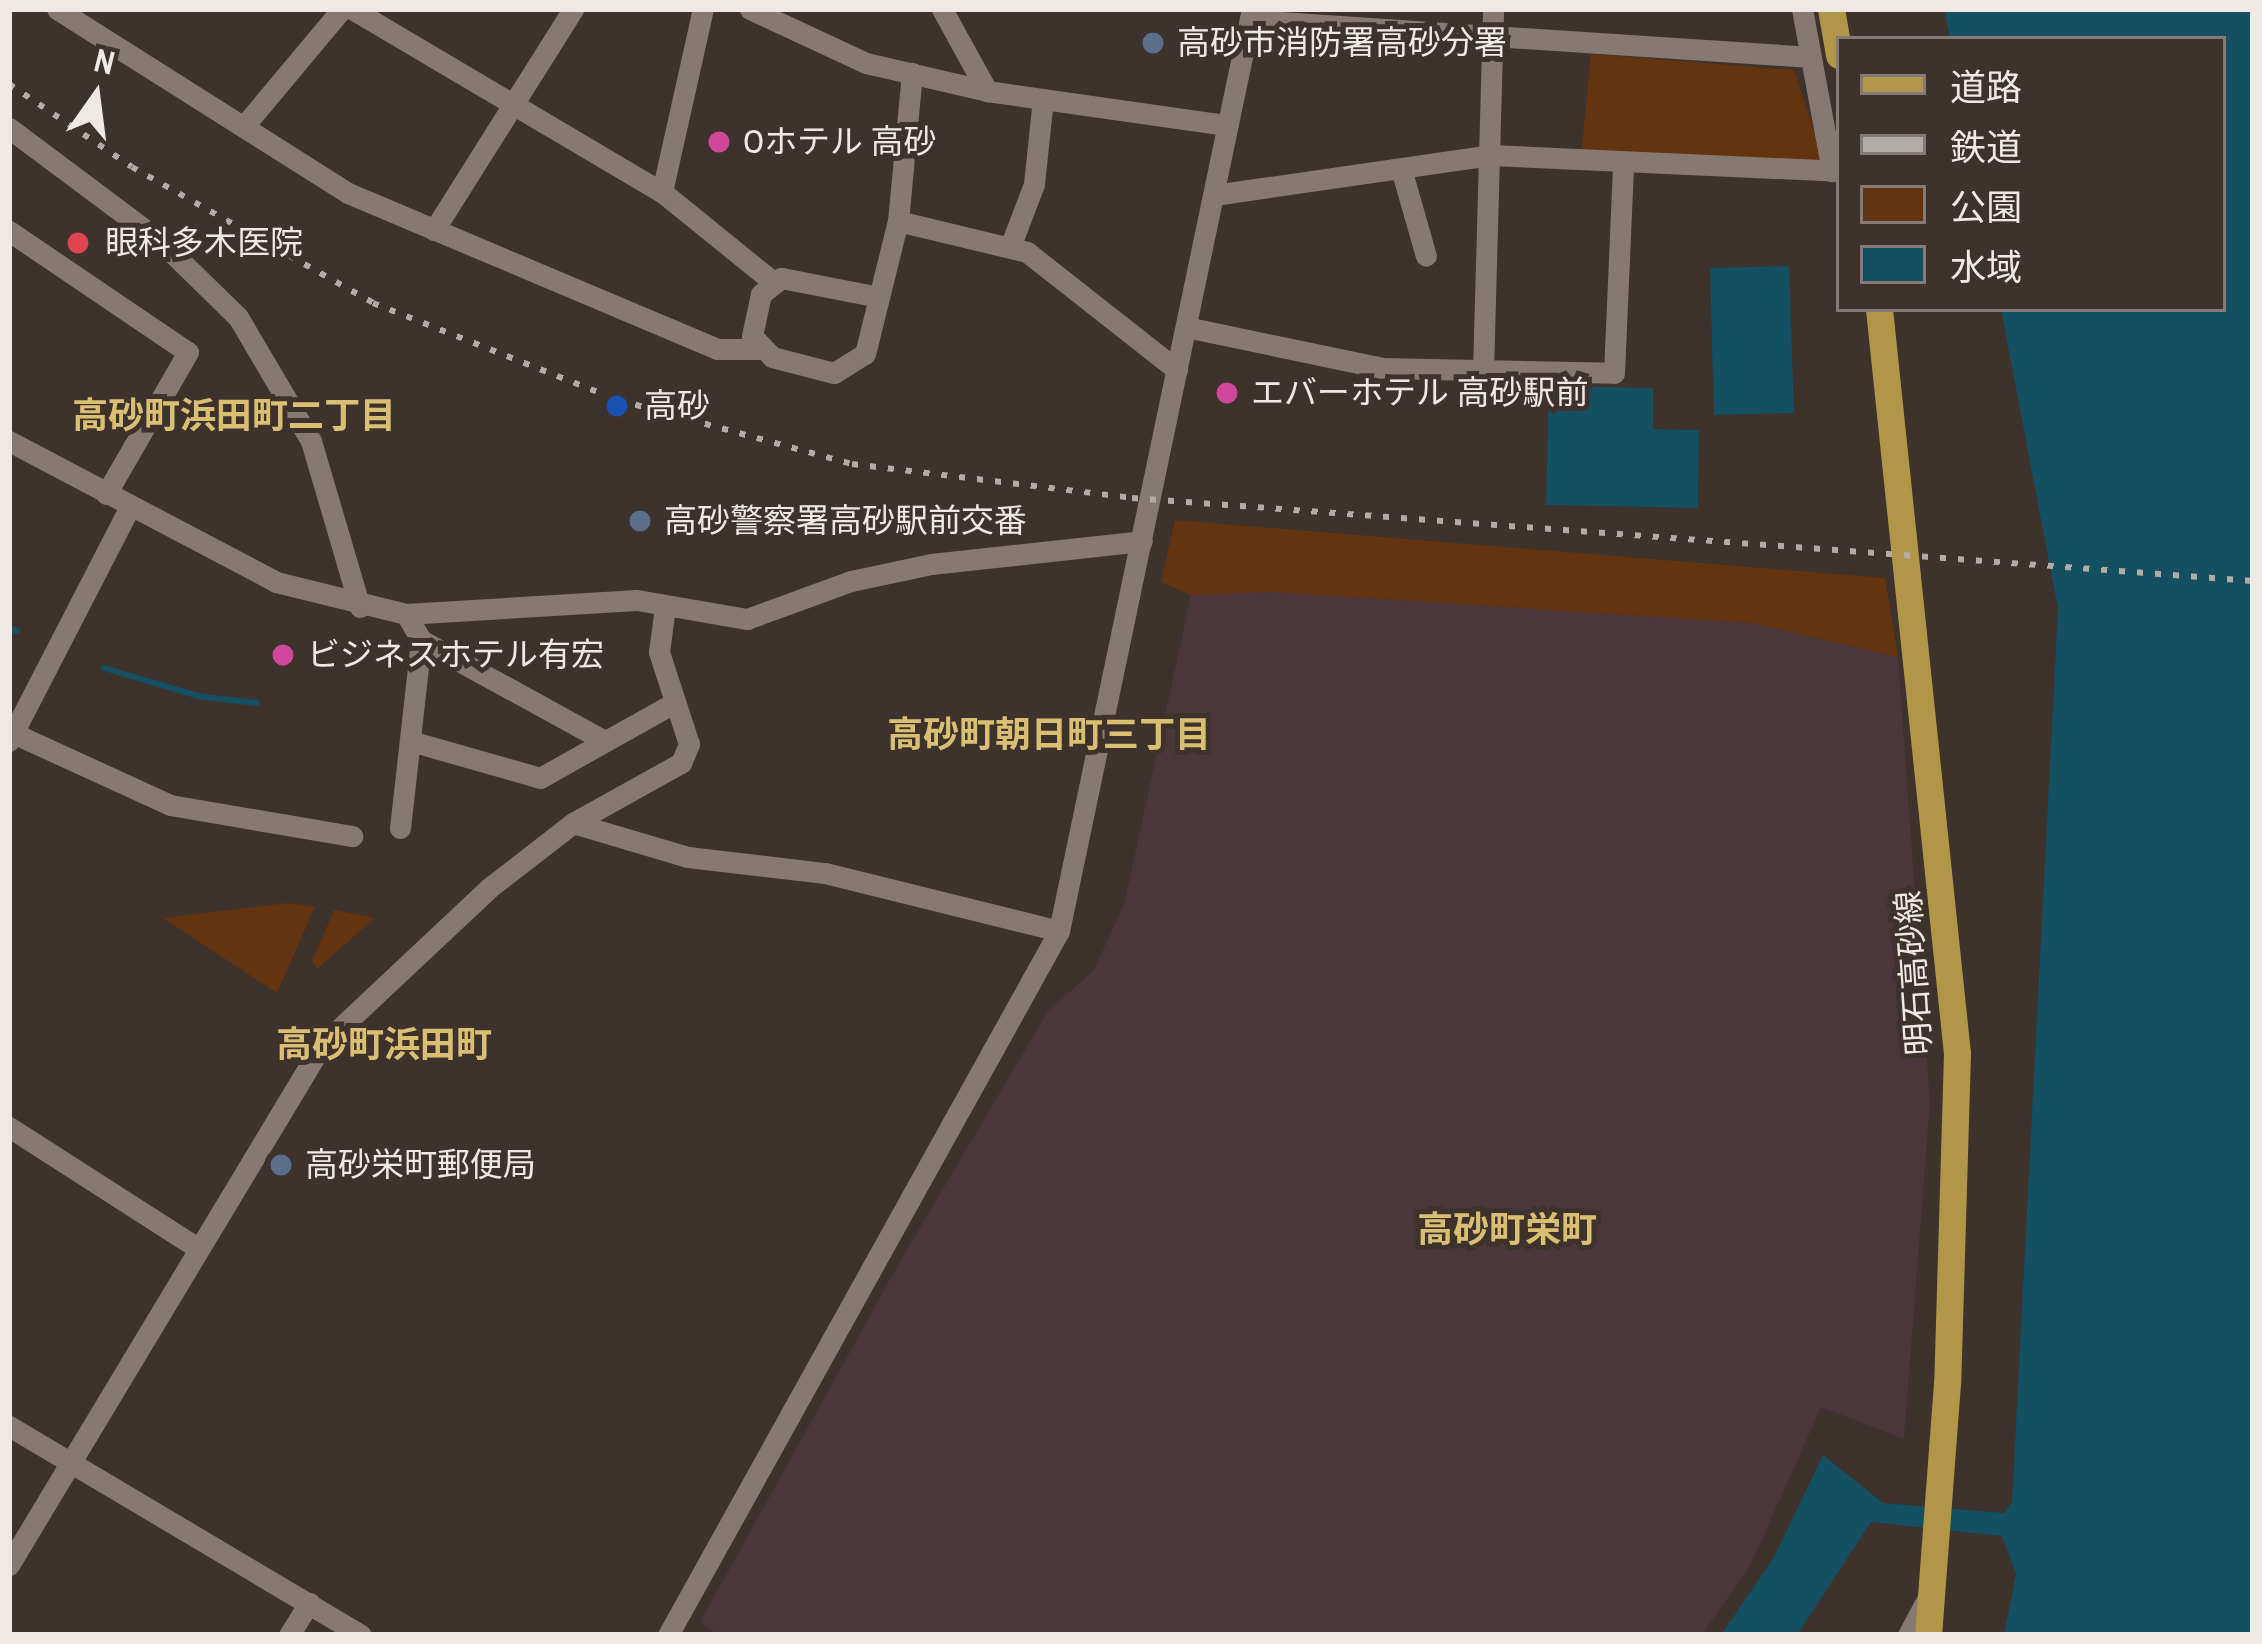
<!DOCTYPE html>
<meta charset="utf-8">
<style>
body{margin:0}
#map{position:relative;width:2262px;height:1644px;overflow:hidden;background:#3d322c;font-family:"Archivo Narrow","Noto Sans JP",sans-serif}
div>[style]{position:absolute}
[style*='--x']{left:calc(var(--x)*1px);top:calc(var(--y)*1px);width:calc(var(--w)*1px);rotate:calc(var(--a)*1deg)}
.industrial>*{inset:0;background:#4a363b}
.green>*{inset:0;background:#64330f}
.water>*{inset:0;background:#154f62}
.stream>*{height:6px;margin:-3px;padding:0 3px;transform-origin:3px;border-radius:3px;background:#154f62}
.minor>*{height:21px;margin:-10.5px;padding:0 10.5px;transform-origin:10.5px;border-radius:10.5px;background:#857971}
.major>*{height:27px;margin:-13.5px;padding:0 13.5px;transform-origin:13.5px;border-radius:13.5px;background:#b19648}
.rail>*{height:6px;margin-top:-3px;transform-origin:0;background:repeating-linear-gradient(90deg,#b3aba6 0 6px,transparent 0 18px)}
.dots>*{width:33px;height:33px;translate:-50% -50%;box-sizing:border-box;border:6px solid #3d322c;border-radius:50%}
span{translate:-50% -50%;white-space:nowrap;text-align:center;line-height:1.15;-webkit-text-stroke:10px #3d322c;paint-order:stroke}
.poi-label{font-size:33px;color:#efe8e4}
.left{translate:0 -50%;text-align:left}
.street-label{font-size:33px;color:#efe8e4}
.neighbourhood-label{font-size:36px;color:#dabf73;font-weight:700}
.frame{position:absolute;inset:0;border:12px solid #efe8e4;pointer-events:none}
.legend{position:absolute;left:1836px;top:36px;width:390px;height:276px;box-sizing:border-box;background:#3d322c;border:3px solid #847b76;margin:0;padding:15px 21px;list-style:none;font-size:36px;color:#efe8e4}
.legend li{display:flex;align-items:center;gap:24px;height:60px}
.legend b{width:60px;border:3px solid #847b76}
.north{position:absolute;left:36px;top:36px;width:120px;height:120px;-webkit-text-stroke:9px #3d322c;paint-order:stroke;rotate:14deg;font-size:33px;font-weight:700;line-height:48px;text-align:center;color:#efe8e4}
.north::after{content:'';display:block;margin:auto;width:42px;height:54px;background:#efe8e4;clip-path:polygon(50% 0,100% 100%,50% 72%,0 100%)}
</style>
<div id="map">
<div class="industrial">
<div style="clip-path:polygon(1275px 592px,1752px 623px,1898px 657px,1930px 1102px,1904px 1439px,1821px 1407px,1751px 1564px,1702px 1635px,719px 1635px,700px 1622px,898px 1265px,1048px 1011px,1093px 971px,1124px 905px,1191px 595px)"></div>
</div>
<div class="green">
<div style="clip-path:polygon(1591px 54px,1794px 70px,1823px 158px,1817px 165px,1581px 157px)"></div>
<div style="clip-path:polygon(1175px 520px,1885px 578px,1898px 657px,1752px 623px,1275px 592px,1191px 595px,1161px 582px)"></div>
<div style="clip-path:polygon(288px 903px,315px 907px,277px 993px,163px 918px)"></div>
<div style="clip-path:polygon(334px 910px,375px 918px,317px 969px,312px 961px)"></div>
</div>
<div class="water">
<div style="clip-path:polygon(1944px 9px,2253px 9px,2253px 1635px,2004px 1635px,2016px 1574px,2002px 1536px,1871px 1522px,1797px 1635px,1721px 1635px,1774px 1557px,1823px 1455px,1883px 1503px,2004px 1513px,2012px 1502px,2058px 609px,2001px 309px,2223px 309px,2223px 39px,1950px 39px)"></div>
<div style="clip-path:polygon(1789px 266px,1794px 413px,1714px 415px,1710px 268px)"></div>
<div style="clip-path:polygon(1549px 386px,1653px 388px,1653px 429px,1699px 430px,1698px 508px,1546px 505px)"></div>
</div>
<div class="stream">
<div style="--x:9;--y:628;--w:9;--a:21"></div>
<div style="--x:104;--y:668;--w:98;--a:16.6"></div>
<div style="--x:198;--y:696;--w:59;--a:6.8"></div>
</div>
<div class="minor">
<div style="--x:57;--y:9;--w:344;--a:32.3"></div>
<div style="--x:348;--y:193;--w:401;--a:22.9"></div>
<div style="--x:717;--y:349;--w:42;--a:0"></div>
<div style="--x:352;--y:9;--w:360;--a:30.6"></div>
<div style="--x:662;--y:192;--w:141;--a:39"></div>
<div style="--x:750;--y:9;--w:128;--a:25"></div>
<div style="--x:866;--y:63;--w:124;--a:13"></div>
<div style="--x:987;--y:91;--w:242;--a:8.1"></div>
<div style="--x:942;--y:9;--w:94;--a:61.2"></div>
<div style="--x:1802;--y:9;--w:165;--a:79.5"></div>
<div style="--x:1250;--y:20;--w:562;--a:3.77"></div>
<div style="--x:244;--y:126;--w:153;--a:-50.1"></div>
<div style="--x:9;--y:128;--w:189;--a:36.8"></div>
<div style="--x:160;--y:241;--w:109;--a:44.3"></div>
<div style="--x:238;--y:317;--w:144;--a:59.5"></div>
<div style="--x:311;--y:441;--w:173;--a:73.6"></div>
<div style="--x:1402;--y:172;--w:87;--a:74.1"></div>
<div style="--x:662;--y:192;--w:188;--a:-77.4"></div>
<div style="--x:1214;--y:195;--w:279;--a:-8.2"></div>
<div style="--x:1490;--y:155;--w:349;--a:2.6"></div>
<div style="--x:898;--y:221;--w:133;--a:13.5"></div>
<div style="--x:1027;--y:252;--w:191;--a:38.2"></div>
<div style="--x:434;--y:230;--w:261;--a:-57.8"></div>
<div style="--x:9;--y:231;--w:216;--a:34.1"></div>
<div style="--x:188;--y:352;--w:164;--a:120"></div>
<div style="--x:1010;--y:247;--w:67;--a:-69.1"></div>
<div style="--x:1034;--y:184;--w:85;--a:-84"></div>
<div style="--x:879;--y:297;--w:100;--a:-169"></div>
<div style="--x:781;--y:278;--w:26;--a:141"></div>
<div style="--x:761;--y:294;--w:43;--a:102.1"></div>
<div style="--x:752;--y:336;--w:29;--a:46"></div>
<div style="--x:772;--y:357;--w:64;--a:14.5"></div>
<div style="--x:834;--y:373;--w:36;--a:-32"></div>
<div style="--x:865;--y:354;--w:137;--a:-76.1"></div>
<div style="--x:898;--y:221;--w:149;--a:-84.6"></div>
<div style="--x:1186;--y:327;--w:200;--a:11.8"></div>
<div style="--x:1382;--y:368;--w:232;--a:1.2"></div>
<div style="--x:1614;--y:373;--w:207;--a:-87.5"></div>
<div style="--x:1483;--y:371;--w:362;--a:-88.4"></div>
<div style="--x:9;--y:441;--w:302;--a:27.8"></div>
<div style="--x:276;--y:582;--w:134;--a:13.8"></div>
<div style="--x:406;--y:614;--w:231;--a:-3.5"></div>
<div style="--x:637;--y:600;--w:112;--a:9.8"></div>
<div style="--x:747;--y:619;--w:111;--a:-20.1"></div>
<div style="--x:851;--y:581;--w:82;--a:-12"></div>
<div style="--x:931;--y:564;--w:212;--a:-6.2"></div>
<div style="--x:406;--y:614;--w:30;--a:60"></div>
<div style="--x:421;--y:640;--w:210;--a:28.8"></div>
<div style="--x:13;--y:733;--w:173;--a:24.6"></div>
<div style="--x:170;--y:805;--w:185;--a:9.7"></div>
<div style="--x:9;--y:741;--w:263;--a:-62.7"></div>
<div style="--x:414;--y:742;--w:131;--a:15.9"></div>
<div style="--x:540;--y:778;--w:151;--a:-29.3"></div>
<div style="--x:573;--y:823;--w:120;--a:16.5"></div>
<div style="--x:688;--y:857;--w:138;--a:6.7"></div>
<div style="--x:825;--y:873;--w:241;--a:13.9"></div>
<div style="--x:400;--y:828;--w:189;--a:-83.6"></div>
<div style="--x:9;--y:1127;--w:222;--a:32.7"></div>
<div style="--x:9;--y:1426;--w:409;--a:30.7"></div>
<div style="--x:9;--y:1565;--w:607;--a:-58.96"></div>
<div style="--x:322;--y:1045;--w:229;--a:-43.2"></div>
<div style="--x:489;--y:888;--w:106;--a:-37.7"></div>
<div style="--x:573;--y:823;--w:124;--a:-29.1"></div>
<div style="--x:681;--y:763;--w:21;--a:-67"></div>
<div style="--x:689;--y:744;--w:97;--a:-108.1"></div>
<div style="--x:659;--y:652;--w:45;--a:-82.4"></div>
<div style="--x:289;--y:1635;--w:38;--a:-58"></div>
<div style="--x:668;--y:1635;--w:805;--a:-60.95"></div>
<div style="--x:1059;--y:931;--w:942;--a:-78.18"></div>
<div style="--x:1908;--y:1635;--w:49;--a:-61.9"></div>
</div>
<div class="major">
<div style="--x:1831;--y:9;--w:47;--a:80.1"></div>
<div style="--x:1879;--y:309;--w:748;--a:84.02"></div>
<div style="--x:1957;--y:1053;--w:330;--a:91.7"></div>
<div style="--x:1947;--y:1383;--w:253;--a:94.3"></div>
</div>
<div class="rail">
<div style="--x:9;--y:84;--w:148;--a:34"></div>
<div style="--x:132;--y:167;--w:277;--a:29.4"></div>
<div style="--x:373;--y:303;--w:264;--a:21.6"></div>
<div style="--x:618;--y:400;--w:243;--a:15.3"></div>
<div style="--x:852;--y:464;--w:282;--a:6.9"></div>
<div style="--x:1132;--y:498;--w:1124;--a:4.23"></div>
</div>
<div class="dots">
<div style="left:1153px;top:43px;background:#5c6f8a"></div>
<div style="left:719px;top:142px;background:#d1479c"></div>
<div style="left:78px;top:243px;background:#e0444e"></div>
<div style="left:1227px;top:393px;background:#d1479c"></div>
<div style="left:617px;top:406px;background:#1a4fb4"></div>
<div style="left:640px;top:521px;background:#5c6f8a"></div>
<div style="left:283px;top:655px;background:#d1479c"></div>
<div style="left:281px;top:1165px;background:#5c6f8a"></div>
</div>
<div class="poi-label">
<span class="left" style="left:1177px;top:43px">高砂市消防署高砂分署</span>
<span class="left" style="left:743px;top:142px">Oホテル 高砂</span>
<span class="left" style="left:105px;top:243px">眼科多木医院</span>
<span class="left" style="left:1251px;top:393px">エバーホテル 高砂駅前</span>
<span class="left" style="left:644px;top:406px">高砂</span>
<span class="left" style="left:664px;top:521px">高砂警察署高砂駅前交番</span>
<span class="left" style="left:307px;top:655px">ビジネスホテル有宏</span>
<span class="left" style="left:305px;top:1165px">高砂栄町郵便局</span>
</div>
<div class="street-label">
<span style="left:1914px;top:973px;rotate:-94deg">明石高砂線</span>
</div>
<div class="neighbourhood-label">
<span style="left:234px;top:416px">高砂町浜田町二丁目</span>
<span style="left:1049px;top:735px">高砂町朝日町三丁目</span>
<span style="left:384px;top:1045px">高砂町浜田町</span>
<span style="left:1507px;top:1230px">高砂町栄町</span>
</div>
<div class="frame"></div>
<ul class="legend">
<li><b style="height:15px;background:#b19648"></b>道路</li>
<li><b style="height:15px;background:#b3aba6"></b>鉄道</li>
<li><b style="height:33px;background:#64330f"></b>公園</li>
<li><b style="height:33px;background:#154f62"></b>水域</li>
</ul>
<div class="north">N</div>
</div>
